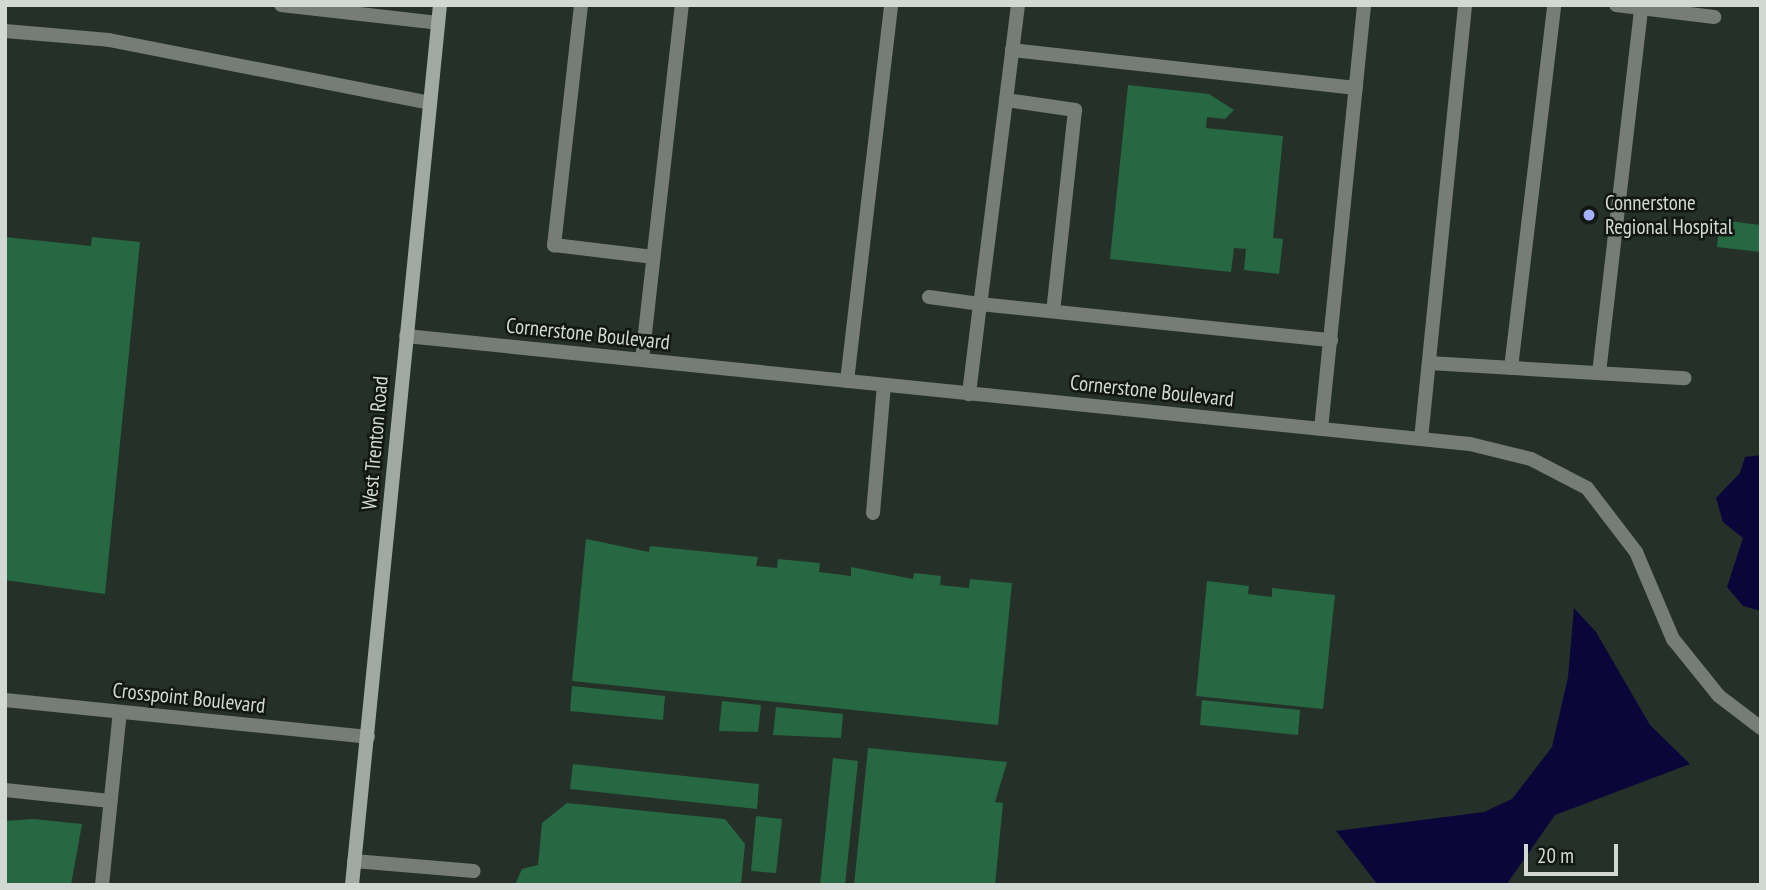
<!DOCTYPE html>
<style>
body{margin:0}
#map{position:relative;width:1766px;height:890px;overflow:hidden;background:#253028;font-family:"PT Sans Narrow",sans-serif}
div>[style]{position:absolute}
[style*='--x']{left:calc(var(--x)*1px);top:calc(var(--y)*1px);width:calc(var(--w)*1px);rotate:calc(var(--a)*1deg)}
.water>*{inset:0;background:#0b0639}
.building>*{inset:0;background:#266841}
.lane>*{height:14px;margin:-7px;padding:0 7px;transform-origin:7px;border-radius:7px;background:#767c78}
.street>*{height:14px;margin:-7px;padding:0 7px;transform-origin:7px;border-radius:7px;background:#767c78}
.secondary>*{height:14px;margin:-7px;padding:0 7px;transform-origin:7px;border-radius:7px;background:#a0a9a3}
.dots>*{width:19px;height:19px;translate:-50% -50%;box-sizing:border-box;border:4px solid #121713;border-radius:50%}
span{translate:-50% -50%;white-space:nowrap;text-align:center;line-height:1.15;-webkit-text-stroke:5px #121713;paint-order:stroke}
.poi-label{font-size:21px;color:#d2d9d4}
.left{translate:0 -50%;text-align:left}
.street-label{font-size:21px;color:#d2d9d4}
.frame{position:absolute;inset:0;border:7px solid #d2d9d4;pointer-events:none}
.scale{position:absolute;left:1524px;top:844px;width:94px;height:32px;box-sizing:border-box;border:4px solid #d2d9d4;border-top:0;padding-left:9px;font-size:21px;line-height:24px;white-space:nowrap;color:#d2d9d4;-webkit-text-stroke:5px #121713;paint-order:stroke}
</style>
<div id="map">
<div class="water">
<div style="clip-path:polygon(1761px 455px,1761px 611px,1743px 606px,1727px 587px,1743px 538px,1723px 522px,1716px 498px,1740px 473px,1745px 457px)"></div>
<div style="clip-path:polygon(1574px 608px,1596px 632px,1650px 725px,1690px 764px,1555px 815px,1506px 885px,1378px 885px,1336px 831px,1484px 812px,1512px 799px,1552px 747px,1568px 677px)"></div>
</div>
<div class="building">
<div style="clip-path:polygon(1128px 85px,1209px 94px,1234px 110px,1225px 119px,1207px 117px,1206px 128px,1283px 136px,1273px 238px,1283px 239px,1279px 274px,1244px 270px,1246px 249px,1234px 248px,1231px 272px,1110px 259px)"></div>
<div style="clip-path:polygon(1720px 220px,1761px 225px,1761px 252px,1717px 247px)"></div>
<div style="clip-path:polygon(5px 237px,91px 246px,92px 237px,140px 242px,105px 594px,5px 580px)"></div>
<div style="clip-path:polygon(586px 539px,649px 552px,650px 546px,758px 557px,756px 566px,777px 568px,778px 559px,820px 563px,819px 572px,851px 576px,851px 567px,913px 579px,914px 573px,941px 576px,940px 585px,969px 588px,970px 579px,1012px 583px,998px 725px,572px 681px)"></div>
<div style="clip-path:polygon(1207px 581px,1249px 586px,1248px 594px,1272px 597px,1272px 588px,1335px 595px,1323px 709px,1196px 696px)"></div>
<div style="clip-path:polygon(572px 686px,665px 696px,663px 720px,570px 711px)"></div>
<div style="clip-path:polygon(1202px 700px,1300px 710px,1298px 735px,1200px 725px)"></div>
<div style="clip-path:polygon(722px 701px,761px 705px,758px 732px,719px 731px)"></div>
<div style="clip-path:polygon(776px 707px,843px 714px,841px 738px,773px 735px)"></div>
<div style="clip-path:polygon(868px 748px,1007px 762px,995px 802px,1003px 803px,995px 885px,854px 885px)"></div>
<div style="clip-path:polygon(833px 758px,858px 761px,845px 885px,820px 885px)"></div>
<div style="clip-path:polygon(573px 764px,759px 784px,757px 809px,570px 789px)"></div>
<div style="clip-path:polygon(567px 803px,725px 819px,745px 844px,741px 885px,515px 885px,522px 869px,538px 865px,542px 823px)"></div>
<div style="clip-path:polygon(756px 816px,782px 819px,776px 873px,751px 871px)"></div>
<div style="clip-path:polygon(33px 819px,82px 824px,71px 885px,5px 885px,5px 821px)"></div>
</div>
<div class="lane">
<div style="--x:281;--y:5;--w:158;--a:6.5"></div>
<div style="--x:581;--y:5;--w:242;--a:96.4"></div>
<div style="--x:554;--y:245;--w:100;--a:6.9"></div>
<div style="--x:1018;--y:5;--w:301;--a:97.2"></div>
<div style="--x:980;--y:304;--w:353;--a:5.9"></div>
<div style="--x:1616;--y:5;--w:99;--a:7"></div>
<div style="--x:5;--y:31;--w:104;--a:4.9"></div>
<div style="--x:109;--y:40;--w:327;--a:11.1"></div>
<div style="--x:1012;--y:50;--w:346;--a:6.3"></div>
<div style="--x:1006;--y:100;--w:70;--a:8.2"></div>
<div style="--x:1075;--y:110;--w:202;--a:96.2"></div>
<div style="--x:929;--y:297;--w:51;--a:7.8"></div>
<div style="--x:980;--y:304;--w:91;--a:97"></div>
<div style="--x:642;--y:360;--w:357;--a:-83.6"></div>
<div style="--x:1429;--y:363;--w:256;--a:3.4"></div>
<div style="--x:1511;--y:368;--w:366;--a:-83.2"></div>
<div style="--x:1599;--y:373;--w:367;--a:-83.4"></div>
<div style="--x:847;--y:381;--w:379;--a:-83.3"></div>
<div style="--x:1321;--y:429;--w:426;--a:-84.2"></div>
<div style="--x:1421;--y:439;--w:436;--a:-84.2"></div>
<div style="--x:873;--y:513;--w:128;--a:-85.1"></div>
<div style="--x:5;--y:790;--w:106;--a:6"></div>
<div style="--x:354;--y:861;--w:120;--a:4.8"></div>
<div style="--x:102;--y:885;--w:174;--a:-84.1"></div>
</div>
<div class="street">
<div style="--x:406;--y:336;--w:1069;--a:5.8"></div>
<div style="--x:1470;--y:444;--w:63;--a:13.8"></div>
<div style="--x:1531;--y:459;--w:63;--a:27.4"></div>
<div style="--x:1587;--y:488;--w:81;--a:52.6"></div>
<div style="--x:1636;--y:552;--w:95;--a:67"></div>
<div style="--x:1673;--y:639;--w:73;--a:51.1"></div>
<div style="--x:1719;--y:696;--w:53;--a:37.3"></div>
<div style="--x:5;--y:700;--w:365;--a:5.8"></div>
</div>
<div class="secondary">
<div style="--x:352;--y:885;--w:884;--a:-84.29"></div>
</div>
<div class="dots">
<div style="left:1589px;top:215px;background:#a5b1fc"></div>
</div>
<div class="poi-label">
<span class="left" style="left:1605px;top:215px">Connerstone<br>Regional Hospital</span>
</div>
<div class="street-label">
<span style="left:588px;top:334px;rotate:6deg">Cornerstone Boulevard</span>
<span style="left:1152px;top:391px;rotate:6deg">Cornerstone Boulevard</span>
<span style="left:375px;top:443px;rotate:-85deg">West Trenton Road</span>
<span style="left:189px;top:698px;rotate:6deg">Crosspoint Boulevard</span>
</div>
<div class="frame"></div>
<div class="scale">20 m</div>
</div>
